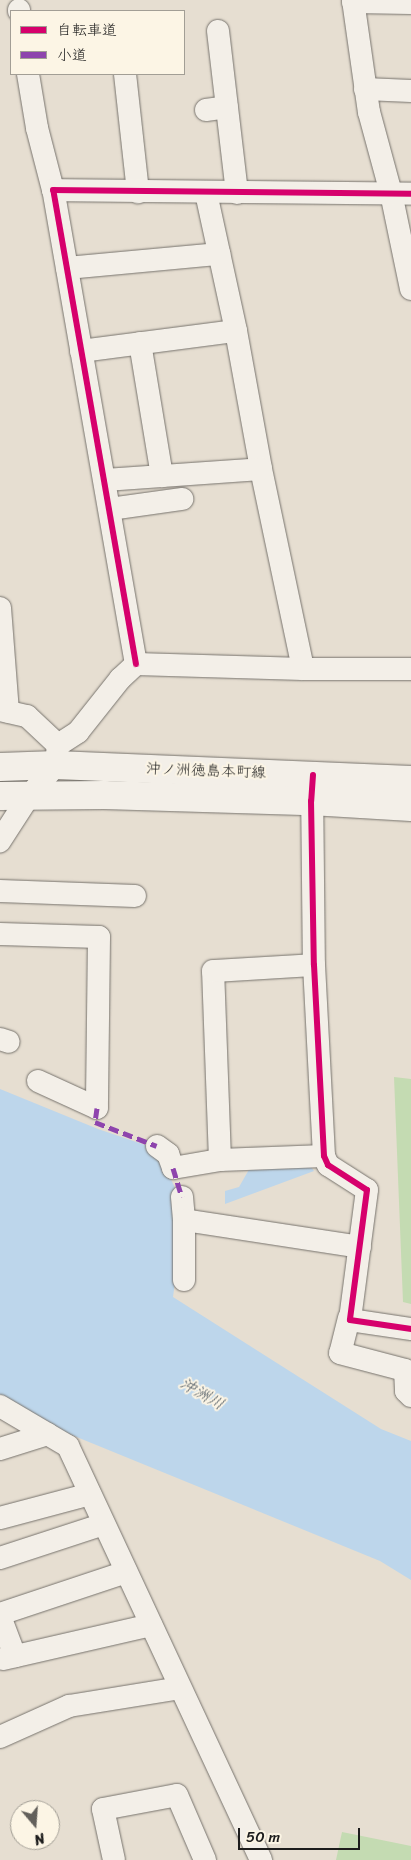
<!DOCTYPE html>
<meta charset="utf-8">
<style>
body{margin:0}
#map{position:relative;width:411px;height:1860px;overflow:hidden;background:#e6ded1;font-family:Sriracha,"Klee One",sans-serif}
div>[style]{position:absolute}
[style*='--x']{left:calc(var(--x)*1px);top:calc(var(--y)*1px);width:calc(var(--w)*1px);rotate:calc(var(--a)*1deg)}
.green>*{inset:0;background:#c4dbb2}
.water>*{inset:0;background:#bdd6eb}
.roads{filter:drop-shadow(0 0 1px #77736d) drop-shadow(0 0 1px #77736d)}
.minor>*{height:22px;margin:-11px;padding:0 11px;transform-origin:11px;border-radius:11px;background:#f3efe8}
.major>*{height:28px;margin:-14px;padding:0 14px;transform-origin:14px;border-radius:14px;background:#f3efe8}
.quiet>*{height:5px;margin-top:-2.5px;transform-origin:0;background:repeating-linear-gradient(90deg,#8e44ad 0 10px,transparent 0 15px)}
.cycleway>*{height:6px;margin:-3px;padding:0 3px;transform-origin:3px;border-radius:3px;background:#d6006c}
span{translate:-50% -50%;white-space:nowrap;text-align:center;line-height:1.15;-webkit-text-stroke:4px #fcf5e5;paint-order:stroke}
.street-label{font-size:15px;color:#1c1c1c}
.water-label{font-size:16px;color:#47535d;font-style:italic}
.legend{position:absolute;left:10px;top:10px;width:175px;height:65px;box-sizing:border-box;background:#fcf5e5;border:1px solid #a29e95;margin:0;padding:6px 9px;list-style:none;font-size:15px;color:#1c1c1c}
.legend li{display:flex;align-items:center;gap:10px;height:25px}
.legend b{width:25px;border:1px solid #a29e95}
.north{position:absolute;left:10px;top:1800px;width:50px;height:50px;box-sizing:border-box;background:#fcf5e5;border:1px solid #a29e95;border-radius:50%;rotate:162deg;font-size:14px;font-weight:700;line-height:20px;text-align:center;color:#1c1c1c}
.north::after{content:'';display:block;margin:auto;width:18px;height:22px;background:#63605b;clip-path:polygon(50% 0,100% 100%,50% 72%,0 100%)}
.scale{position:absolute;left:238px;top:1828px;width:122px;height:22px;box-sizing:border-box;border:2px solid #1c1c1c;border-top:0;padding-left:6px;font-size:15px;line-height:18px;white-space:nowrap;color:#1c1c1c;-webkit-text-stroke:4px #fcf5e5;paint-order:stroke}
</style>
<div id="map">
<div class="green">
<div style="clip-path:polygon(394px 1077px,411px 1079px,411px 1304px,403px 1302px)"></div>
<div style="clip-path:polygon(342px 1832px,411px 1846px,411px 1860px,336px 1860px)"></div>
</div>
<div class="water">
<div style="clip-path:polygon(0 1089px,98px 1129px,157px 1149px,175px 1188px,173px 1202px,177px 1268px,173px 1297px,381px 1429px,411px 1441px,411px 1580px,380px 1561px,62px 1431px,0 1398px)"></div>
<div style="clip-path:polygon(306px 1160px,314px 1171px,225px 1204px,225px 1191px,239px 1187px,251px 1166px)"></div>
</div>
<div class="roads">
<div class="minor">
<div style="--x:353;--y:0;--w:113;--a:81.9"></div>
<div style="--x:369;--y:112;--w:84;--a:74.8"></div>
<div style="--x:391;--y:193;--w:98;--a:78.2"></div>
<div style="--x:353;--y:2;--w:58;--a:1"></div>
<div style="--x:19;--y:10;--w:1;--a:90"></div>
<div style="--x:218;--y:31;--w:163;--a:83.3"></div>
<div style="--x:28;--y:74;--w:55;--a:80.5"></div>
<div style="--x:37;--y:128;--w:64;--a:75.5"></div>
<div style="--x:125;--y:74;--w:119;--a:83.7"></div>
<div style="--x:365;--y:89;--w:46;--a:2.5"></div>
<div style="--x:206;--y:110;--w:21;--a:-8"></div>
<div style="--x:206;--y:193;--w:141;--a:77.7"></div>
<div style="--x:236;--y:331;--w:140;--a:79.7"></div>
<div style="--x:261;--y:469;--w:204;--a:78.1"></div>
<div style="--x:67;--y:268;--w:153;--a:-5.3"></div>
<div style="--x:140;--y:343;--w:135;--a:80.6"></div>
<div style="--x:81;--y:351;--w:156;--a:-7.4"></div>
<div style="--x:105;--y:480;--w:156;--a:-4"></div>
<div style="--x:110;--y:509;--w:73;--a:-7.9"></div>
<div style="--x:0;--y:608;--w:104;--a:85.6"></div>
<div style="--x:136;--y:664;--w:481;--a:-99.9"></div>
<div style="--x:53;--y:190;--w:358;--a:0.6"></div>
<div style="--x:0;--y:710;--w:28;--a:13"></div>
<div style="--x:27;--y:716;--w:42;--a:43.1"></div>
<div style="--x:58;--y:745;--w:20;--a:96"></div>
<div style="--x:56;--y:765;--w:41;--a:131.1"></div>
<div style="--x:29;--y:796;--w:54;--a:122.8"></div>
<div style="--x:58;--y:745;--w:24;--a:-33"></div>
<div style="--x:78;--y:732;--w:68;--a:-51.6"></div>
<div style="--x:120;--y:679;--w:22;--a:-43"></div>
<div style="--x:136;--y:664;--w:167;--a:1.7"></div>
<div style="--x:303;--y:669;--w:108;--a:0"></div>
<div style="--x:312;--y:784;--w:181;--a:89.4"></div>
<div style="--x:314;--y:965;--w:191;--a:87"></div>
<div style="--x:324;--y:1156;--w:10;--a:66"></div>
<div style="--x:328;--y:1165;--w:46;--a:32.7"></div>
<div style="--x:367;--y:1190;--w:131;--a:97.5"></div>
<div style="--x:350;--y:1320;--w:62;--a:8.4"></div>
<div style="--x:0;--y:891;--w:135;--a:2.1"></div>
<div style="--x:0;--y:934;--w:99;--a:1.7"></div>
<div style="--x:99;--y:937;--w:171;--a:90.7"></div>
<div style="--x:97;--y:1108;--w:65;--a:-155.4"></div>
<div style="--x:0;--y:1039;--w:9;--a:18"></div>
<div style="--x:157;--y:1146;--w:14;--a:36"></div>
<div style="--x:168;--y:1154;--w:15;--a:70"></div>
<div style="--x:173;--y:1168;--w:48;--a:-9.7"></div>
<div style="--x:220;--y:1160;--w:104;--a:-2.2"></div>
<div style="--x:220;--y:1160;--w:189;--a:-92.1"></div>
<div style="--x:213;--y:971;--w:101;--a:-3.4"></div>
<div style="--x:182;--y:1197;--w:23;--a:85"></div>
<div style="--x:184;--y:1220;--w:178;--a:8.7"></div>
<div style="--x:184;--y:1220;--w:60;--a:90"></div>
<div style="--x:349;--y:1318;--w:36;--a:104"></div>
<div style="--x:340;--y:1353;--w:67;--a:14.7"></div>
<div style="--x:405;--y:1370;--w:21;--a:87"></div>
<div style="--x:406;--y:1391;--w:7;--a:45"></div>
<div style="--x:0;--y:1406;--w:79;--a:30.5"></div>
<div style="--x:68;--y:1446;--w:457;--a:65"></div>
<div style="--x:0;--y:1449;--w:50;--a:-17.4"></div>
<div style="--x:0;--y:1518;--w:93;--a:-14.9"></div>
<div style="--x:0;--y:1558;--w:109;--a:-18.1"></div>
<div style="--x:0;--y:1614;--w:133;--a:-18.4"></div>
<div style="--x:0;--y:1616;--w:43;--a:69.4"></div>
<div style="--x:3;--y:1659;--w:152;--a:-12.9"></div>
<div style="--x:0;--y:1737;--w:76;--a:-24.2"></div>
<div style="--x:69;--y:1706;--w:112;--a:-9.2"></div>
<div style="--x:114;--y:1860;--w:52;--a:-102.2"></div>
<div style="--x:103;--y:1809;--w:75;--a:-10.7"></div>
<div style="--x:177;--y:1795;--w:71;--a:66.7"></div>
</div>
<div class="major">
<div style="--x:0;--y:767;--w:56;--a:-2"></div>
<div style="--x:56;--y:765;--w:355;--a:2.4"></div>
<div style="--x:0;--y:796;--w:104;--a:-0.6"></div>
<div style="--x:104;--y:795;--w:207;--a:1.7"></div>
<div style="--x:311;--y:801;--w:100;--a:3.4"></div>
</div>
</div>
<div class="quiet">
<div style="--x:97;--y:1108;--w:14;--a:98"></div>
<div style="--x:95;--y:1122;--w:66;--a:21.2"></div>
<div style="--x:173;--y:1168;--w:30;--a:73"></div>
</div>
<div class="cycleway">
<div style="--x:136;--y:664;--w:481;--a:-99.9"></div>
<div style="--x:53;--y:190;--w:358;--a:0.6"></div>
<div style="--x:313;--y:775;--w:26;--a:94"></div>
<div style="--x:311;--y:801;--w:164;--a:89"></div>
<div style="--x:314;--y:965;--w:191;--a:87"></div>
<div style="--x:324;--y:1156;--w:10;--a:66"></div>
<div style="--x:328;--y:1165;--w:46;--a:32.7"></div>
<div style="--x:367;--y:1190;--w:131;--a:97.5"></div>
<div style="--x:350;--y:1320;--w:62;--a:8.4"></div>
</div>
<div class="street-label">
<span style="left:206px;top:771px;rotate:2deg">沖ノ洲徳島本町線</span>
</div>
<div class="water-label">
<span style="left:202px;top:1394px;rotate:30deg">沖洲川</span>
</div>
<ul class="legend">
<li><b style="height:6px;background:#d6006c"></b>自転車道</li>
<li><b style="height:6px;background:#8e44ad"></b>小道</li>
</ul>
<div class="north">N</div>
<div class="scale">50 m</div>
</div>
